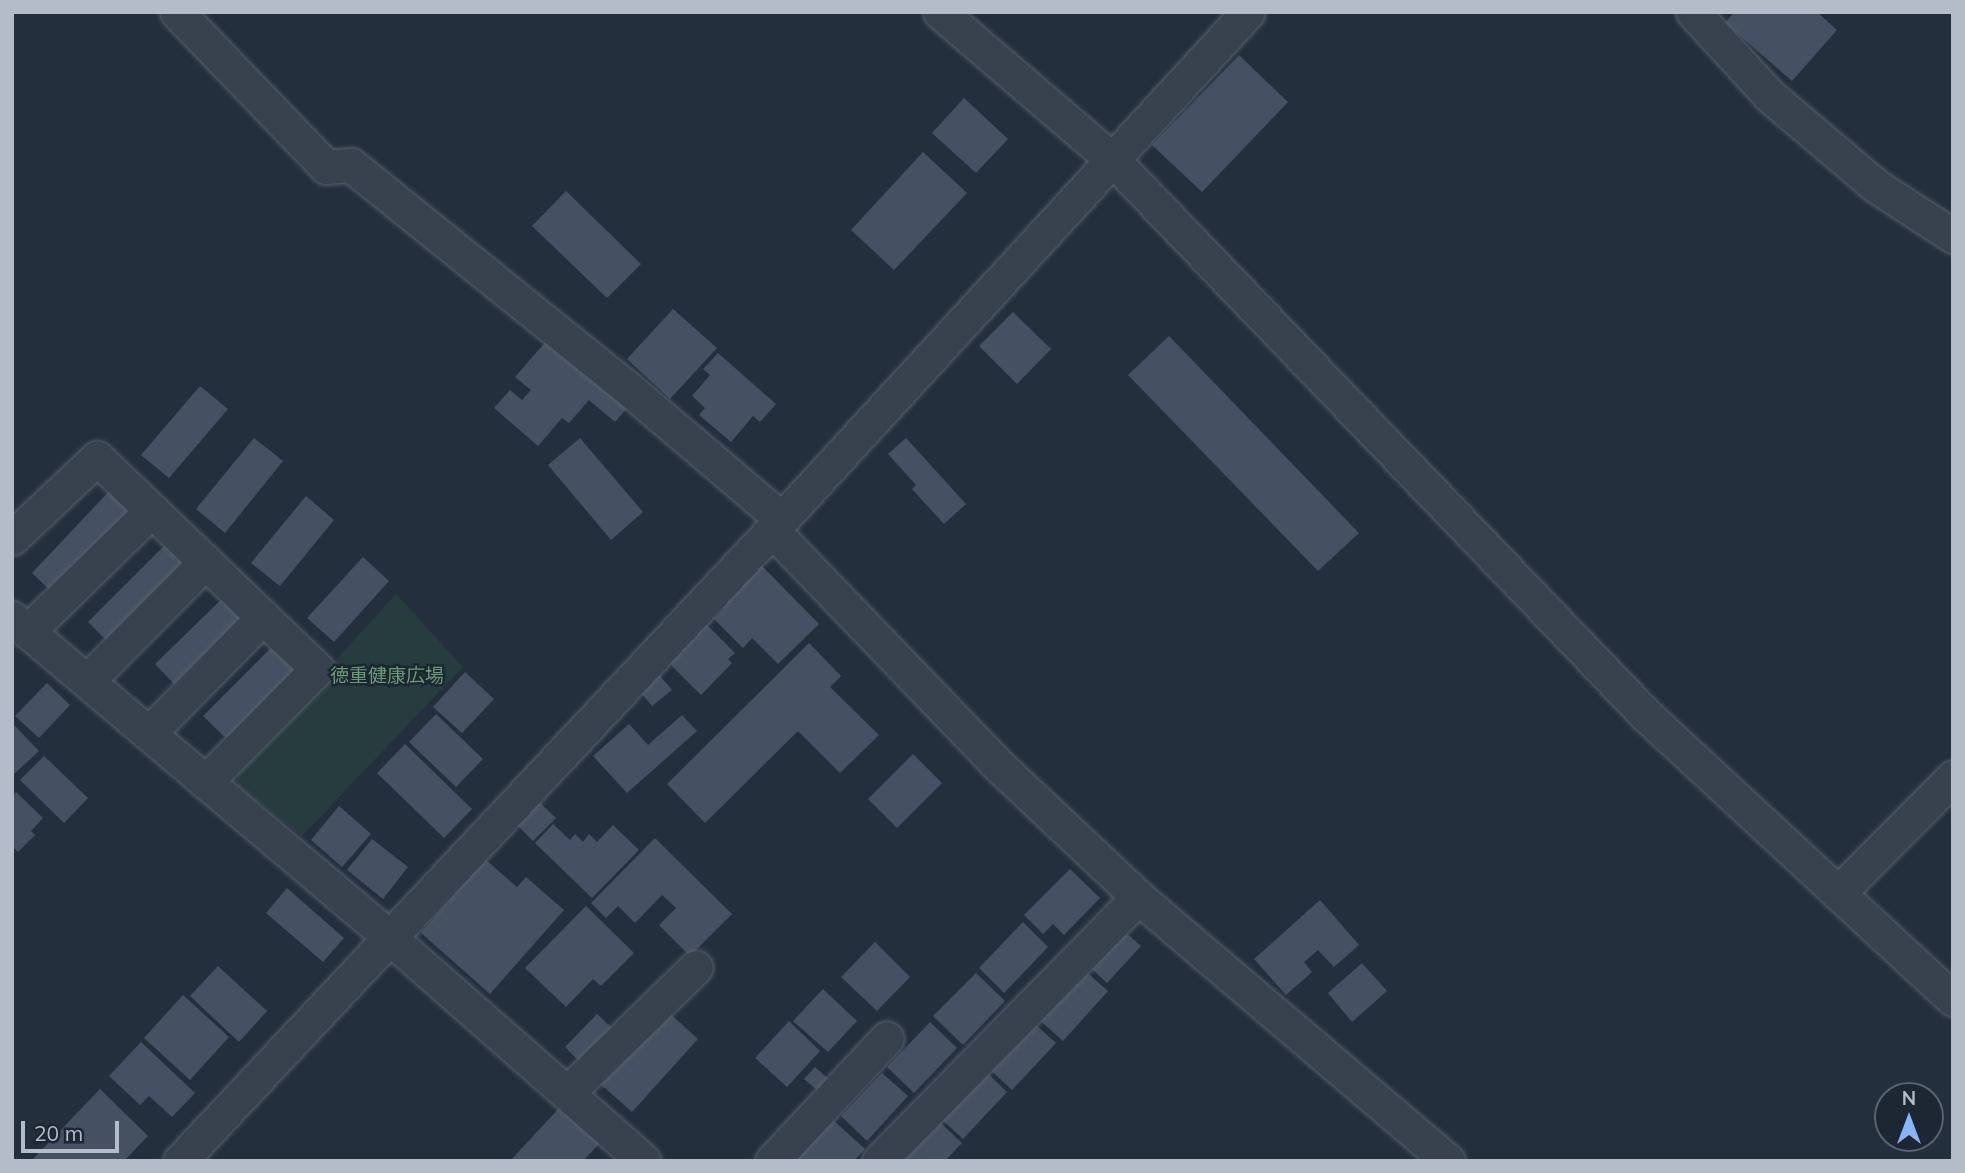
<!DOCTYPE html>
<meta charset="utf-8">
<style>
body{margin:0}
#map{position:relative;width:1965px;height:1173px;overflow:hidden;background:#242f3e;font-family:Mulish,"Noto Sans JP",sans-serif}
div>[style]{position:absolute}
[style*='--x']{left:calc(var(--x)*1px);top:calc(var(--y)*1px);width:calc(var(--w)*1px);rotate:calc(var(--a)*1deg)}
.green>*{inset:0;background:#263c3f}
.building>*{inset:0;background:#455162}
.roads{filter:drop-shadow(0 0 2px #565f6c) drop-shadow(0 0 2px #565f6c)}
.minor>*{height:33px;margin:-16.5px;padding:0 16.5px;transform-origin:16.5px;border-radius:16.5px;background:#38414e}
span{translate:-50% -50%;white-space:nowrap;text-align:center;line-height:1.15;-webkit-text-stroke:5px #1d2633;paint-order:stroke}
.park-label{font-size:19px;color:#6b9a76}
.frame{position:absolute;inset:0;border:14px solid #b4bcc9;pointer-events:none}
.north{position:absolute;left:1874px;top:1082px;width:70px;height:70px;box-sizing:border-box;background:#1d2633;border:2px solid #59626f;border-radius:50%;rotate:0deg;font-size:19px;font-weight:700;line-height:28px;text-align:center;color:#b4bcc9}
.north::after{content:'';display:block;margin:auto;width:24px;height:32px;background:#8ab4f8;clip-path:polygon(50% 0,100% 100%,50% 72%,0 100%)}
.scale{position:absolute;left:21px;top:1121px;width:98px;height:32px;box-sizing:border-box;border:4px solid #b4bcc9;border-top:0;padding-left:9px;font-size:21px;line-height:24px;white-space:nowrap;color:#b4bcc9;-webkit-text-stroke:5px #1d2633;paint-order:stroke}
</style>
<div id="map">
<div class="green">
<div style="clip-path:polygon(396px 594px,463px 667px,302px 836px,237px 785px,237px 768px)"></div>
</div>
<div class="building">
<div style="clip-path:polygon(1734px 12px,1817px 12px,1837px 30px,1792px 81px,1725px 23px)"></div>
<div style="clip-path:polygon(1239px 55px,1288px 102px,1202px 192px,1152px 145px)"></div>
<div style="clip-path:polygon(964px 98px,1008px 139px,976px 173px,932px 133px)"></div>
<div style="clip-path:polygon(923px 152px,967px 193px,894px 270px,851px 230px)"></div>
<div style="clip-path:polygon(566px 191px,641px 264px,607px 298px,532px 226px)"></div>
<div style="clip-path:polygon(673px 309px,717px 348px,670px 399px,627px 359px)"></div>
<div style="clip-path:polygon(1013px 312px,1051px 349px,1017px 384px,979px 346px)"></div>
<div style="clip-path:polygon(555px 331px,635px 399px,615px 422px,589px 400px,569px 423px,562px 418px,538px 446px,494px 408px,510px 390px,522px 400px,531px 390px,515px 377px)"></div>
<div style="clip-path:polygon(1169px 336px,1359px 533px,1318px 571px,1128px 375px)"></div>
<div style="clip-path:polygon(718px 353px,776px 404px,760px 422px,753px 416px,731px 442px,699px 415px,705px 408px,692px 396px,710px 375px,703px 369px)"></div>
<div style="clip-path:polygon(200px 386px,228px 409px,169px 478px,141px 455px)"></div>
<div style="clip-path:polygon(254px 438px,283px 461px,225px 533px,196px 509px)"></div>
<div style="clip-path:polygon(580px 438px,643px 512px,611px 540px,548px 465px)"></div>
<div style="clip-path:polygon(906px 438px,966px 504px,944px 524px,912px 489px,916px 485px,888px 454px)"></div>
<div style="clip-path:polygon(115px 485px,139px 508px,56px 596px,32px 573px)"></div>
<div style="clip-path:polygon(306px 496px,334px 520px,280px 586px,251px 563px)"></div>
<div style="clip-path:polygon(170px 540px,194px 562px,111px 645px,88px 622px)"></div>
<div style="clip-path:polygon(363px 557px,389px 581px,334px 642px,307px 618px)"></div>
<div style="clip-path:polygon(757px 561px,819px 624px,778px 664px,752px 638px,743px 648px,714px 619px,724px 609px,716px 601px)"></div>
<div style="clip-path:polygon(227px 594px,253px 620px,180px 690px,155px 664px)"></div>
<div style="clip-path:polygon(705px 623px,735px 653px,728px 659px,732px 663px,701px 695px,667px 661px)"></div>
<div style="clip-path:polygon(278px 641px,308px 670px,233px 745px,203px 716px)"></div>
<div style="clip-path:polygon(809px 643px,841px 676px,830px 687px,879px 735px,840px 773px,798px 731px,705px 823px,667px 784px)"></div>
<div style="clip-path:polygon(655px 670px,672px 690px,652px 706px,636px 687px)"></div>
<div style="clip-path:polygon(465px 672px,494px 699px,462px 733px,433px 707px)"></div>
<div style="clip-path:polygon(47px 683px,70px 705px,39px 738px,15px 716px)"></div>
<div style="clip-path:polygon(436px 714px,483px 759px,456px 787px,409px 742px)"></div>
<div style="clip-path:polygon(682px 715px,697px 731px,627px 793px,593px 756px,629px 724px,648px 745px)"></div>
<div style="clip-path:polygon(12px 723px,39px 751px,12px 776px)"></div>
<div style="clip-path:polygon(405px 744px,472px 809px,444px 838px,377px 773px)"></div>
<div style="clip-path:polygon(913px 754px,942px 783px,897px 828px,868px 799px)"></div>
<div style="clip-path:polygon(44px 756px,88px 798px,64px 823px,20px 780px)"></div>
<div style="clip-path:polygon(16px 792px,43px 818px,31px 831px,35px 835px,18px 852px,12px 846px,12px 797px)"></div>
<div style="clip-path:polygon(533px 796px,556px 818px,533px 841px,510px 818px)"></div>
<div style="clip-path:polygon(339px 806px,371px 834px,342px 867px,311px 840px)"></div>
<div style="clip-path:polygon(553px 824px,570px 840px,575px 834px,583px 842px,589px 834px,597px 842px,613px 825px,639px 850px,592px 898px,535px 843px)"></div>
<div style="clip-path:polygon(655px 838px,732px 914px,690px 956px,659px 925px,676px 908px,662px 895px,635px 923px,618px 906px,606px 918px,591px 903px)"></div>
<div style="clip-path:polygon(372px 839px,408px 867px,383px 899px,347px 870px)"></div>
<div style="clip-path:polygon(485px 859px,517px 887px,526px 877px,564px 910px,490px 994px,421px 933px)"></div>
<div style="clip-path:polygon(1070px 869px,1100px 898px,1064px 935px,1053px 924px,1043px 934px,1024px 915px)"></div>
<div style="clip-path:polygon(287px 888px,344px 938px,323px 962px,266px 913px)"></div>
<div style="clip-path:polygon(1320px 900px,1359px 945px,1334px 967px,1318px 950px,1304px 962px,1312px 972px,1286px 995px,1254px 959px)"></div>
<div style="clip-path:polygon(586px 906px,634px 953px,601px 986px,593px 979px,566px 1007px,525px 968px)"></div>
<div style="clip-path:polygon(1023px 922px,1048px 947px,1004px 993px,979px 968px)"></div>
<div style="clip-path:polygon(1116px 924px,1141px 946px,1107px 983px,1082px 960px)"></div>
<div style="clip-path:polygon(875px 942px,910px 977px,877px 1011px,841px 977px)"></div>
<div style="clip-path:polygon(1076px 963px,1108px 991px,1063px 1041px,1032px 1013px)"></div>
<div style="clip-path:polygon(1362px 963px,1387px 991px,1352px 1022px,1328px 993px)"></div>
<div style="clip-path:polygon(218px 966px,267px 1011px,239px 1042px,190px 996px)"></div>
<div style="clip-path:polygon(976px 973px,1005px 1001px,963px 1045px,933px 1016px)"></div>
<div style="clip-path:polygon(823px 989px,857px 1021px,828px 1052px,793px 1021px)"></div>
<div style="clip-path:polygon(183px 995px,229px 1037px,190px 1080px,144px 1038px)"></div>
<div style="clip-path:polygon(664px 1008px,698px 1039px,632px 1112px,597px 1081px)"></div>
<div style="clip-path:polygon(597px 1014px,613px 1029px,580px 1062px,565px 1047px)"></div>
<div style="clip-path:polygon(1028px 1018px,1056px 1043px,1012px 1090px,984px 1064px)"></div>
<div style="clip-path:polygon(789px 1021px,820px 1051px,787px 1087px,755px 1058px)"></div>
<div style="clip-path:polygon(930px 1022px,957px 1048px,914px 1093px,887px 1067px)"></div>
<div style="clip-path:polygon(141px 1042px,195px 1093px,172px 1117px,149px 1096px,140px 1105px,109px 1076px)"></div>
<div style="clip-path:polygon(980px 1066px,1007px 1092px,963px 1139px,935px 1113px)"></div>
<div style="clip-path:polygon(815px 1067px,834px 1084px,823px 1095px,804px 1079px)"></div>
<div style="clip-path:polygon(882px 1073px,908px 1096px,867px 1141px,841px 1116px)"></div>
<div style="clip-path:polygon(100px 1089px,148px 1136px,124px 1161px,31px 1161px)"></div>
<div style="clip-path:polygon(561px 1106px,600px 1143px,583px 1161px,510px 1161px)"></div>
<div style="clip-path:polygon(932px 1115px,962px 1143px,945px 1161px,889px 1161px)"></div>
<div style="clip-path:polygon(833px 1120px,865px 1149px,854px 1161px,796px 1161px)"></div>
</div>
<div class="roads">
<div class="minor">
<div style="--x:177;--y:12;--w:215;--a:46.1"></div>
<div style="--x:326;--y:167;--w:25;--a:-5"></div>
<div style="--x:351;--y:165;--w:351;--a:38.9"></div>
<div style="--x:624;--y:385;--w:205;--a:40.4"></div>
<div style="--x:940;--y:12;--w:229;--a:40.6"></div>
<div style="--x:1114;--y:161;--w:768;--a:46.16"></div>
<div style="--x:1646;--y:715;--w:418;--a:42.8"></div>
<div style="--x:1693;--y:12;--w:114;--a:47.5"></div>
<div style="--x:1770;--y:96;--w:139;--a:40.3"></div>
<div style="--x:1876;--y:186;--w:92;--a:33"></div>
<div style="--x:772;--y:530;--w:323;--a:46.1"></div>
<div style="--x:996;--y:763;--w:195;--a:43.3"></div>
<div style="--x:1138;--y:897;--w:407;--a:40.4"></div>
<div style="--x:12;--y:538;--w:117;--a:-43.3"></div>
<div style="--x:97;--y:458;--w:305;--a:43.8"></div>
<div style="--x:317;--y:669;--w:159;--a:134.7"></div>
<div style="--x:12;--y:618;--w:494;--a:40.2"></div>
<div style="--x:389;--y:937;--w:339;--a:41.3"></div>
<div style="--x:28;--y:631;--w:173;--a:-44.3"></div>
<div style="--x:87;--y:681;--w:168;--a:-45.2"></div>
<div style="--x:149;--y:733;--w:163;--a:-45.5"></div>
<div style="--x:1838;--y:893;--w:163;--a:-45.2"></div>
<div style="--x:567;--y:1093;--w:180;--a:-44.3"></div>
<div style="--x:180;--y:1161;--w:865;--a:-46.83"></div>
<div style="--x:772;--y:530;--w:703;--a:-47.42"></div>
<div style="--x:772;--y:1161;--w:168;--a:-46.9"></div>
<div style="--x:879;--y:1161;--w:370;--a:-45.5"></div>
</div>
</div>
<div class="park-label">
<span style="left:387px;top:676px">徳重健康広場</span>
</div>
<div class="frame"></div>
<div class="north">N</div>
<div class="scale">20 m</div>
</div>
